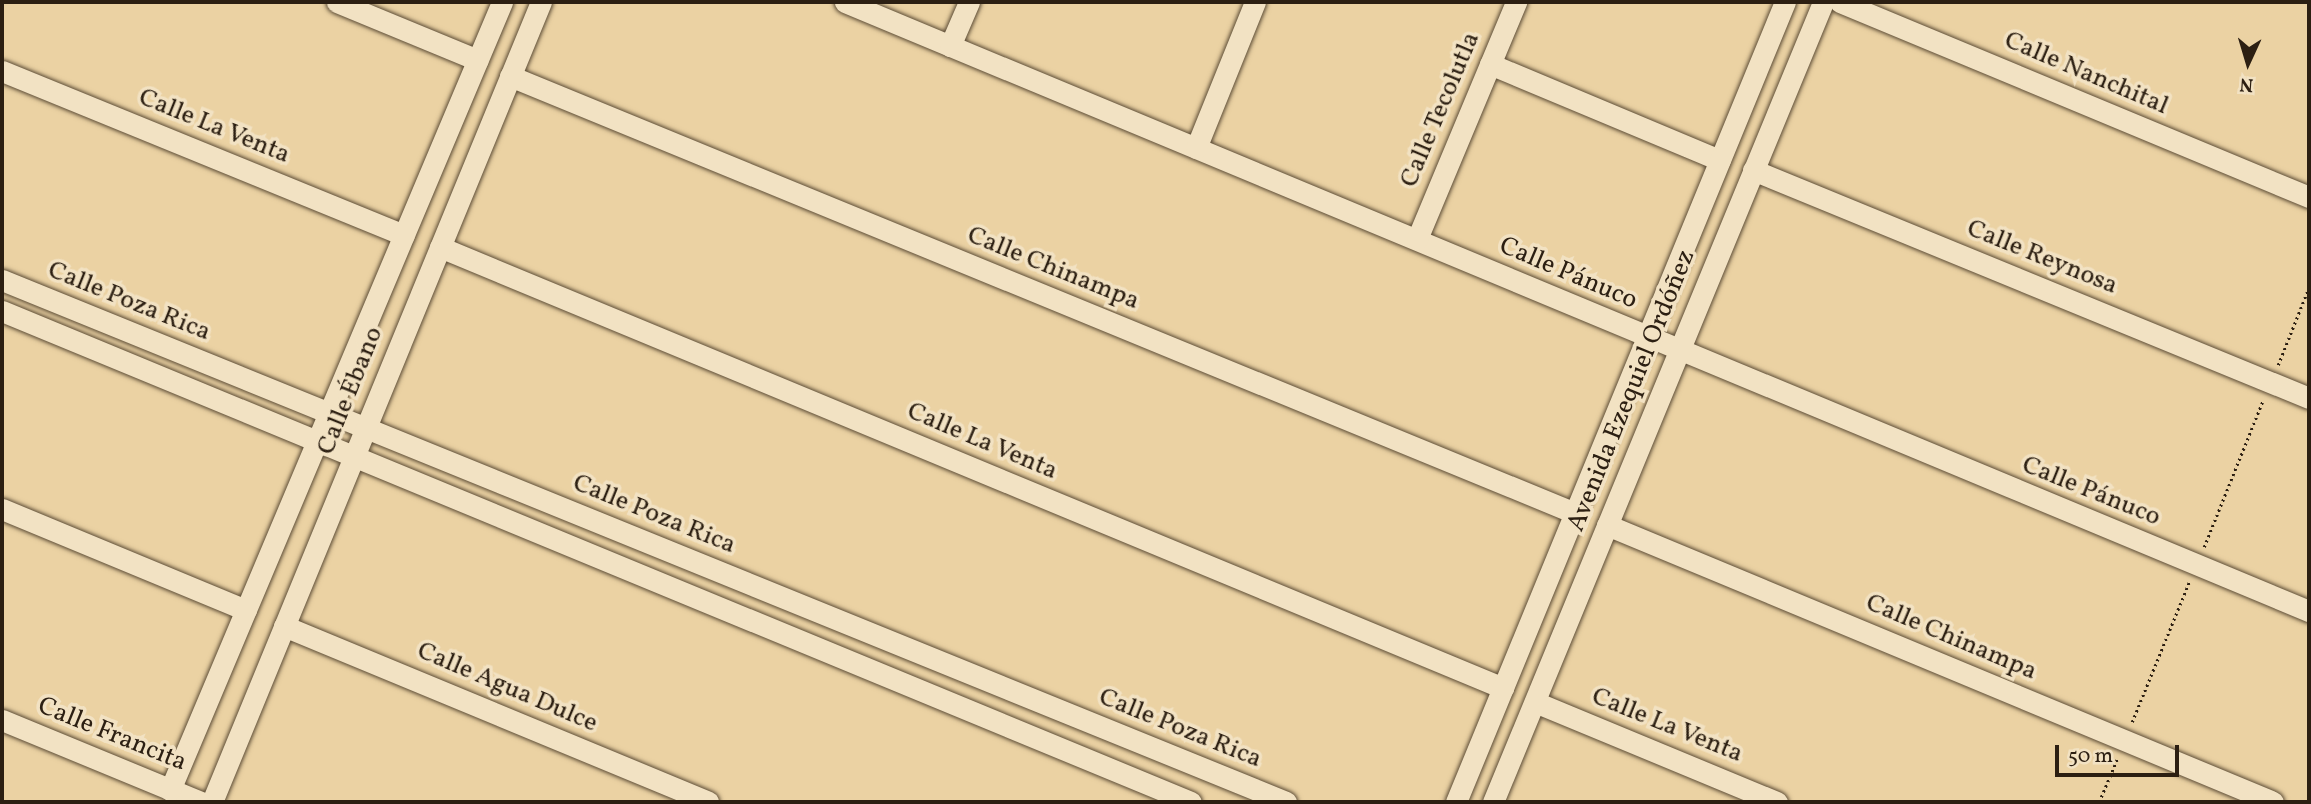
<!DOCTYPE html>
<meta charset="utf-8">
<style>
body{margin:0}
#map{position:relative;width:2311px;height:804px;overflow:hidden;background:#ebd2a3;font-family:Vollkorn,serif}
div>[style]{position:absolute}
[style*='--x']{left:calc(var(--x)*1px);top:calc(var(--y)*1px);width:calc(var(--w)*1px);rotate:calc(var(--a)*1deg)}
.path>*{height:2.5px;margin-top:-1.25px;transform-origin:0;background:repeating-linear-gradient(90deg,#2c1f12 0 2px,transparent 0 5.5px)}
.roads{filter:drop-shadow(0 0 2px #5c4c36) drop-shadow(0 0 2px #5c4c36)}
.minor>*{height:21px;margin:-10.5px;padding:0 10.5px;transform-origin:10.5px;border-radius:10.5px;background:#f2e2c3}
span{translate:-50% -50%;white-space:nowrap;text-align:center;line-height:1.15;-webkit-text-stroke:7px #f2e2c3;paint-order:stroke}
.street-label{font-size:26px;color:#2c1f12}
.frame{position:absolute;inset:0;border:4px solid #2c1f12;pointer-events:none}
.north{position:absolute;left:2213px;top:28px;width:70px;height:70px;-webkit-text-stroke:5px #f2e2c3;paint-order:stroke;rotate:184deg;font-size:19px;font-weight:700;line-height:28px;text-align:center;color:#2c1f12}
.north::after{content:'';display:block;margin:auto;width:24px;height:32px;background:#2c1f12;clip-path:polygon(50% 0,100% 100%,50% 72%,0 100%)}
.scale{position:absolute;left:2055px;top:745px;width:124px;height:32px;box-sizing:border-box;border:4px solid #2c1f12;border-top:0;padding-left:9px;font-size:21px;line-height:24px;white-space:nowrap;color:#2c1f12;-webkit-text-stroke:5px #f2e2c3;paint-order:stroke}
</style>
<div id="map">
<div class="path">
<div style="--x:2278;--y:365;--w:84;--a:-68.3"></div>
<div style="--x:2204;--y:547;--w:158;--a:-68.1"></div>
<div style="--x:2132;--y:722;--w:151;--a:-67.8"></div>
<div style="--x:2099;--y:802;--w:49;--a:-67.1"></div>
</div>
<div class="roads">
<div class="minor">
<div style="--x:337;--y:2;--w:152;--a:22.4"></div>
<div style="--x:845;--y:2;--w:1586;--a:22.59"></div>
<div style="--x:1840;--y:2;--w:508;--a:22.58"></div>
<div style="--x:950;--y:46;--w:48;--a:-66.6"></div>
<div style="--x:1490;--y:64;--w:249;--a:22.7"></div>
<div style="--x:2;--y:71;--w:434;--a:22.2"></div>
<div style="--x:510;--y:76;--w:1151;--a:22.31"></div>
<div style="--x:1196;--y:148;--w:157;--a:-68"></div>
<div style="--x:1753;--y:170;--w:601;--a:22.3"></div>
<div style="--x:1417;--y:239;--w:257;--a:-67.3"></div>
<div style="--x:440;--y:247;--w:1151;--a:22.53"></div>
<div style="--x:2;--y:280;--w:1386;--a:22.12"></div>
<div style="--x:2;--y:311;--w:1286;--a:22.44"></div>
<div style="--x:2;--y:509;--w:264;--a:22.5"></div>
<div style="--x:1607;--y:525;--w:721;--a:22.58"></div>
<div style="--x:284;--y:626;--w:459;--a:22.5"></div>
<div style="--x:1535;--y:702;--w:262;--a:22.5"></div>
<div style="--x:2;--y:720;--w:215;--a:22.4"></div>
<div style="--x:170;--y:790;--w:855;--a:-67.15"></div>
<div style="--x:212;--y:802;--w:865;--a:-67.65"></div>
<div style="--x:1456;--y:802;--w:865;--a:-67.65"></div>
<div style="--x:1493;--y:802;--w:865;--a:-67.58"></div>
</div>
</div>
<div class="street-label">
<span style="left:2086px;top:74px;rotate:23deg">Calle Nanchital</span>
<span style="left:1441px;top:110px;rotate:-67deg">Calle Tecolutla</span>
<span style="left:214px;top:127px;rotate:22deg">Calle La Venta</span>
<span style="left:2042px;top:258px;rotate:22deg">Calle Reynosa</span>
<span style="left:1053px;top:269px;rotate:22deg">Calle Chinampa</span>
<span style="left:1568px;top:274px;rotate:23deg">Calle Pánuco</span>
<span style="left:129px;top:302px;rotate:22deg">Calle Poza Rica</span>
<span style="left:351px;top:391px;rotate:-68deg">Calle Ébano</span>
<span style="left:1632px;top:391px;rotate:-68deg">Avenida Ezequiel Ordóñez</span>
<span style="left:982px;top:442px;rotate:23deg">Calle La Venta</span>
<span style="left:2091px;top:492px;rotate:22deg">Calle Pánuco</span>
<span style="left:654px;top:515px;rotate:22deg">Calle Poza Rica</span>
<span style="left:1951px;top:638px;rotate:23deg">Calle Chinampa</span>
<span style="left:507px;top:688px;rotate:23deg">Calle Agua Dulce</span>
<span style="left:1667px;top:726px;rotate:22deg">Calle La Venta</span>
<span style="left:1180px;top:729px;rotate:22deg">Calle Poza Rica</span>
<span style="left:112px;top:735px;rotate:22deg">Calle Francita</span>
</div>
<div class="frame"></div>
<div class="north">N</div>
<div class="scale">50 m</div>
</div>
